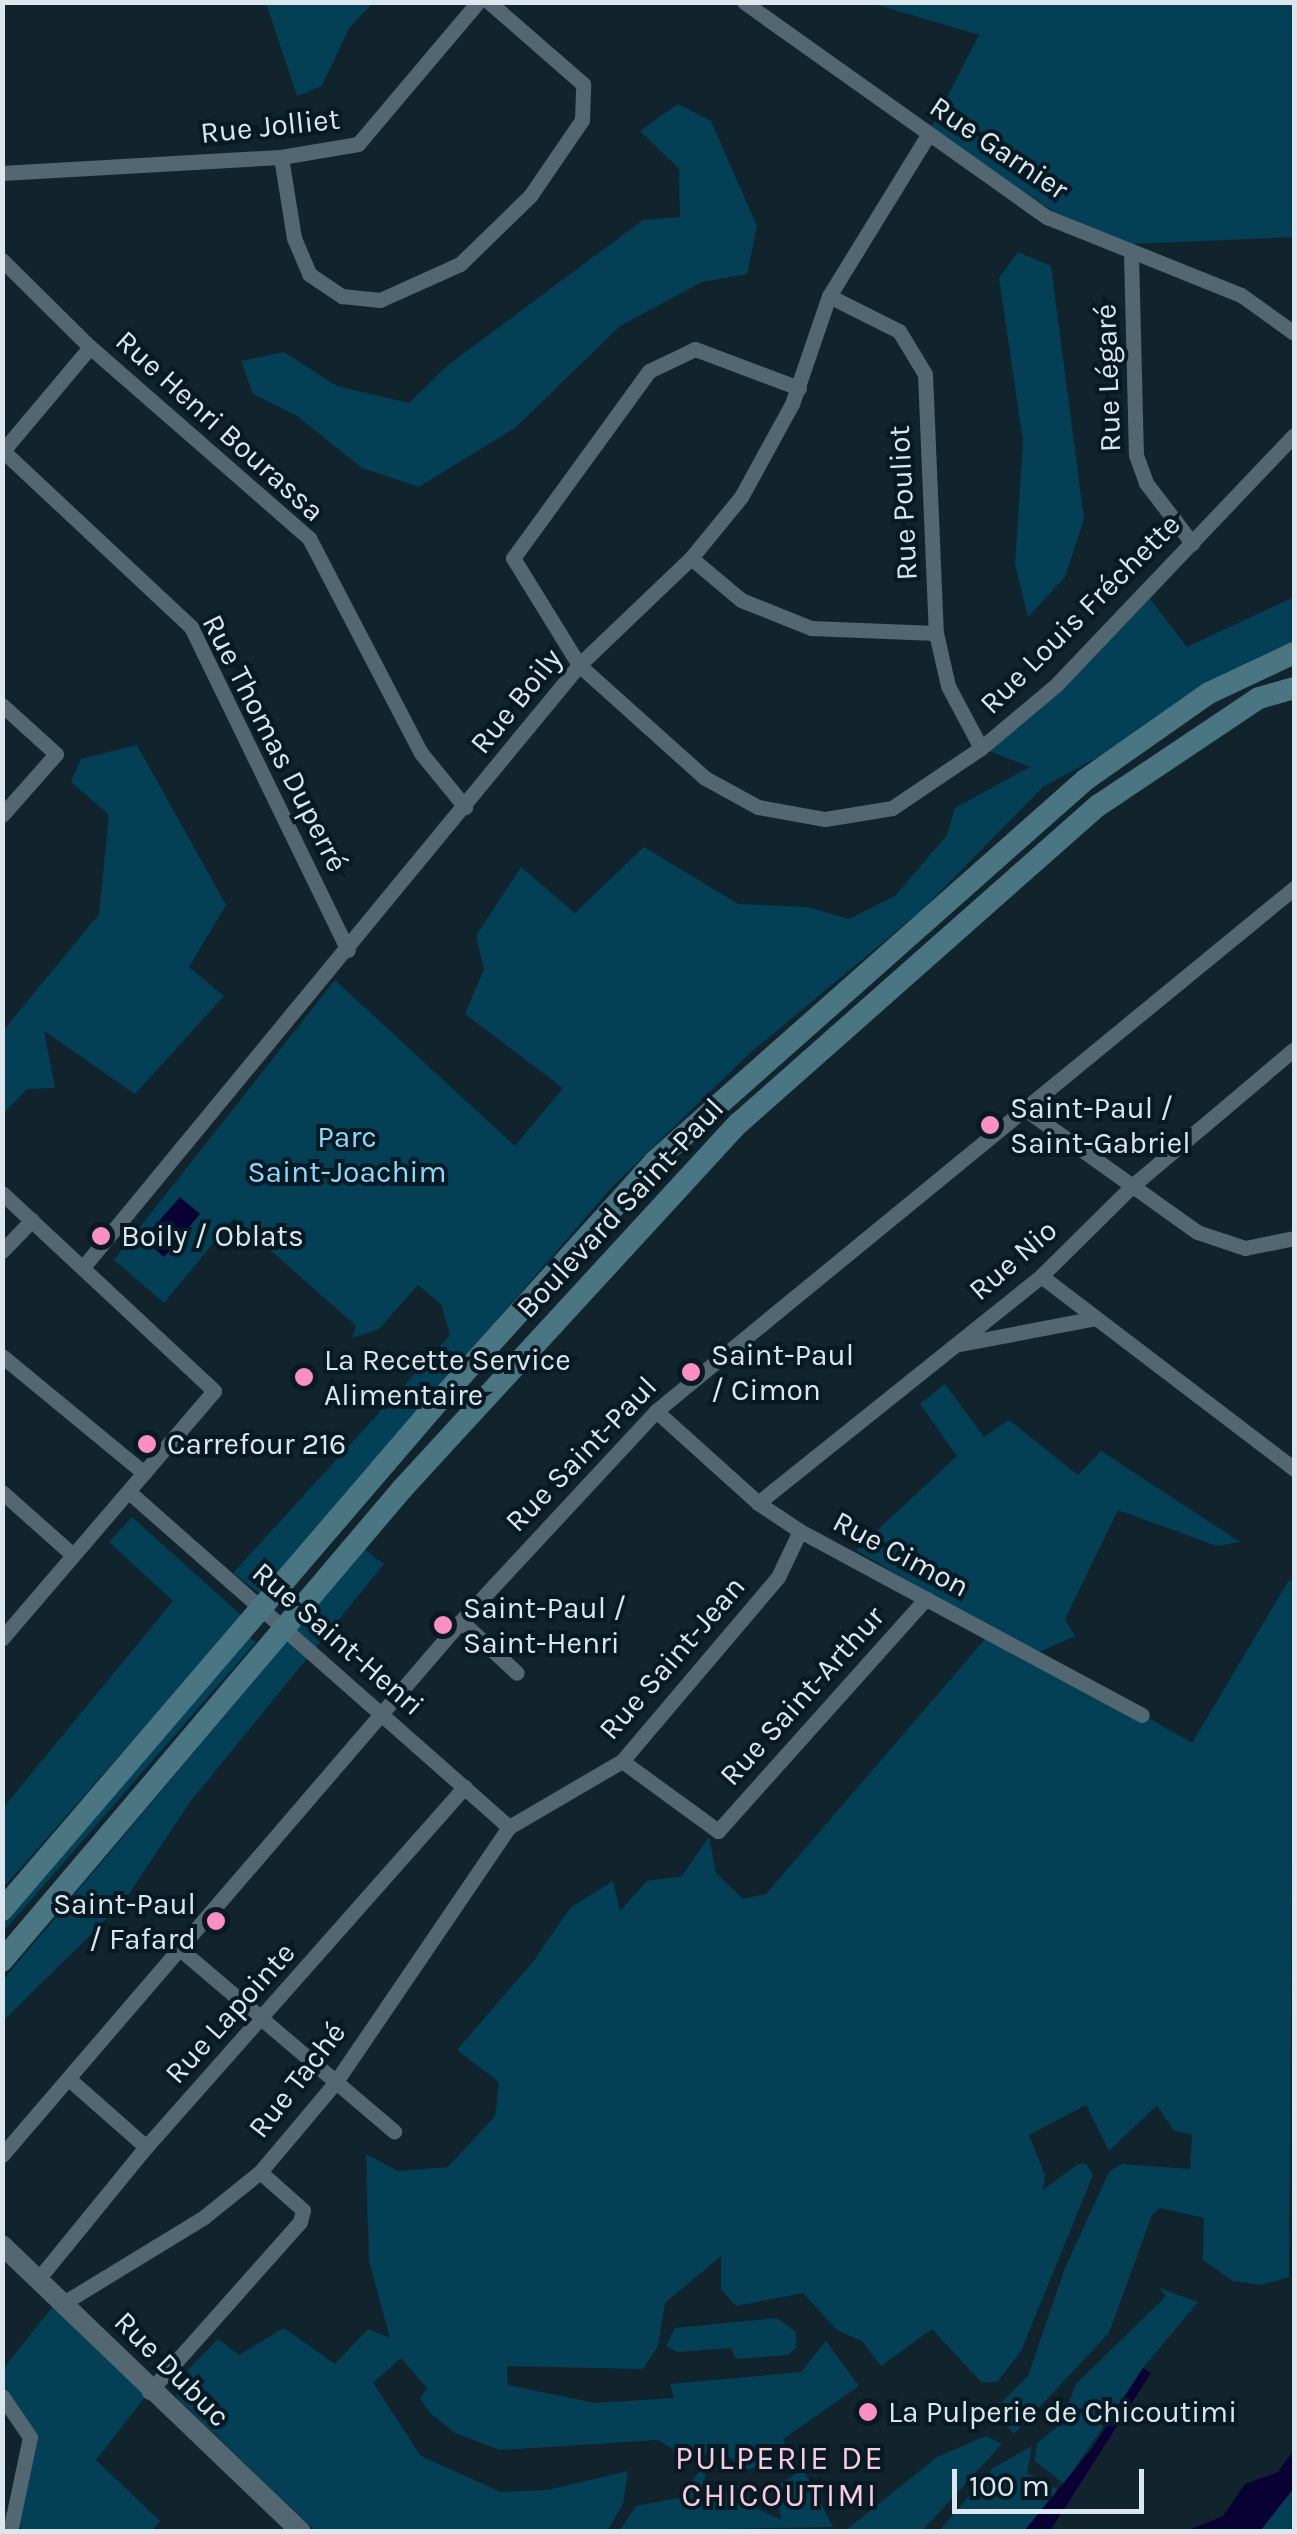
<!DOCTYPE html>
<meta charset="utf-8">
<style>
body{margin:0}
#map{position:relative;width:1297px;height:2534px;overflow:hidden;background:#11242d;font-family:Karla,sans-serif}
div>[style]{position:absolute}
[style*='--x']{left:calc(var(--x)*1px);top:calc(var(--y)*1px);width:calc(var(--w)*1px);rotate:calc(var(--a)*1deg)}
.green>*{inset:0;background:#033f55}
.water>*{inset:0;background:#090034}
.minor>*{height:15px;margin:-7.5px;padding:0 7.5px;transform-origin:7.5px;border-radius:7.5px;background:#526772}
.tertiary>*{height:20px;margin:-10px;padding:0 10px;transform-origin:10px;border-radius:10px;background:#526772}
.secondary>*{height:22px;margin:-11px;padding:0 11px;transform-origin:11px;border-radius:11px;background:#497682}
.dots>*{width:28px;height:28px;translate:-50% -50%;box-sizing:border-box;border:5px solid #071a23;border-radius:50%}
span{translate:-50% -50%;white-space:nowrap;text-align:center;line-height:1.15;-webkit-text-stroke:8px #071a23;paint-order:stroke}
.street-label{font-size:30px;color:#dce7ed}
.poi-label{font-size:30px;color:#dce7ed}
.left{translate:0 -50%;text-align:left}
.right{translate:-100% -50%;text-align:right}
.park-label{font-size:30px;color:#8dd9fe}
.neighbourhood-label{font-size:32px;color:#fbcade;letter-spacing:2.5px}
.frame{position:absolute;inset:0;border:5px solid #dce7ed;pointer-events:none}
.scale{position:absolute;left:952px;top:2469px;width:192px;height:45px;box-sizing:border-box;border:5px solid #dce7ed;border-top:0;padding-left:12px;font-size:30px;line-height:35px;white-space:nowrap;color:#dce7ed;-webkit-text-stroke:8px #071a23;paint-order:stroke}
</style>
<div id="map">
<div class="green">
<div style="clip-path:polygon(266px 3px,266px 2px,373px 3px,349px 28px,322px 86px,297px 96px)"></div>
<div style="clip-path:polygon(871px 3px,1294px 3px,1294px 237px,1131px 244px,1053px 211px,930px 130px,979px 35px)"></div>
<div style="clip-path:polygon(678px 104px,711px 121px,757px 226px,747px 274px,702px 282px,620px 326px,516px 427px,419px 487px,362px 468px,297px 416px,253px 394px,241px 361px,284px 352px,337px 386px,409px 403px,448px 365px,643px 220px,680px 217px,679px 169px,640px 131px)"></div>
<div style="clip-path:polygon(1018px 252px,1051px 266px,1084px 519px,1065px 577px,1028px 617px,1015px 564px,1023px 441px,999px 278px)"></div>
<div style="clip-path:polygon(1145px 592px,1187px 647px,1294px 597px,1294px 649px,1043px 787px,923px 909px,750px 1053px,612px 1187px,260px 1594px,233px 1573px,450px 1335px,441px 1304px,418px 1285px,379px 1329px,352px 1338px,356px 1326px,234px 1218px,164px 1303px,114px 1260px,335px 980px,515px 1146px,563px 1088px,465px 1014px,484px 969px,476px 936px,521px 867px,575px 913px,644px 847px,738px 904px,807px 907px,849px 919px,895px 896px,947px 835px,955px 808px,1030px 767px,981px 748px)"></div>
<div style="clip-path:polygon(137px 745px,226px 905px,189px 967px,224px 996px,135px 1094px,44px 1031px,55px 1088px,27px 1089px,3px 1114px,3px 1031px,99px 914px,109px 815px,71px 782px,81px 759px)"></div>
<div style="clip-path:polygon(945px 1384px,984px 1437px,1009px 1420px,1078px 1475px,1101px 1451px,1240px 1542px,1217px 1546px,1118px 1510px,1065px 1619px,1075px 1636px,1037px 1653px,1192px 1743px,1289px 1580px,1294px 1583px,1289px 2277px,1262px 2285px,1233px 2281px,1203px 2260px,1204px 2218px,1160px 2208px,1152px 2215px,1109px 2333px,1014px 2434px,993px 2411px,1028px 2376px,1065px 2268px,1109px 2172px,1122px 2164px,1190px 2169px,1192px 2135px,1173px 2130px,1157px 2105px,1109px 2151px,1086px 2105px,1029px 2135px,1045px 2175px,1043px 2190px,1078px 2164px,1086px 2164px,1093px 2175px,1021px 2351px,997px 2382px,981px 2382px,932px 2329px,881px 2366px,862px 2341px,837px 2330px,803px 2293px,736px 2306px,721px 2289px,721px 2256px,665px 2303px,658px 2346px,643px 2369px,507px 2366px,508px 2385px,595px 2403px,674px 2398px,670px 2384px,801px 2372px,826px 2341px,859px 2386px,783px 2439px,790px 2452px,749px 2470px,719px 2450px,688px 2459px,658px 2440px,500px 2450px,455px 2433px,429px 2412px,420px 2398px,427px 2388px,401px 2358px,373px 2383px,421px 2456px,501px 2492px,548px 2490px,628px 2471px,623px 2504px,607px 2531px,315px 2531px,176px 2397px,178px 2380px,218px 2339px,239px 2355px,284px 2328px,335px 2364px,368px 2329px,390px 2338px,369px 2261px,366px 2154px,398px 2171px,448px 2167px,495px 2116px,499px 2082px,457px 2050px,532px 1963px,571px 1907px,613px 1881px,620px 1911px,647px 1881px,682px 1876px,709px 1837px,716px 1873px,743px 1899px,766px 1894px,992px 1631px,856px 1550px,957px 1456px,920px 1404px)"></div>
<div style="clip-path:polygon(132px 1517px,242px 1616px,3px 1888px,3px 1808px,173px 1601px,109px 1542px)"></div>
<div style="clip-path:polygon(364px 1549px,384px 1564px,190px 1802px,123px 1903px,3px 2021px,3px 1980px)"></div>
<div style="clip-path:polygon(247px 1636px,256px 1642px,3px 1932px,3px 1917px)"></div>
<div style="clip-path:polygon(1159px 2288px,1198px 2302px,1143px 2368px,1064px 2484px,1035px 2461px,1037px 2443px,1060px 2425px,1076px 2384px,1166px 2296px)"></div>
<div style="clip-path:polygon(61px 2296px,149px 2392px,96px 2460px,160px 2521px,152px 2531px,25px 2532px,14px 2520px,10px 2531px,3px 2531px,2px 2509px,13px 2518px,30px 2437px,3px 2396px,3px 2369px)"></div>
<div style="clip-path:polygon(777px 2318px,796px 2332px,796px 2348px,788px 2355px,736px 2359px,731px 2348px,677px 2352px,666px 2346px,675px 2328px)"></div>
<div style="clip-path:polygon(986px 2436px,1002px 2444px,922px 2531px,845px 2531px,937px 2457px)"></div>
<div style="clip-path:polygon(1032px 2446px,1027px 2473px,1058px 2490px,1024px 2531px,938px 2532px,993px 2468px)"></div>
<div style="clip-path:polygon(709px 2460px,703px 2484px,712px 2503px,737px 2484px,757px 2509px,782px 2520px,774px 2488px,803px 2469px,833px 2527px,619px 2531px,636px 2506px,678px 2498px)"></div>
<div style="clip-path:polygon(1294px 2488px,1294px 2531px,1260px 2531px)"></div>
</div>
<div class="water">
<div style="clip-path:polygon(180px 1197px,200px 1214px,164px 1257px,143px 1239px)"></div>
<div style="clip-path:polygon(1143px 2368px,1151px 2373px,1050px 2531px,1024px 2531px,1093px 2447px)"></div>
<div style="clip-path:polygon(1294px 2450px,1294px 2488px,1260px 2531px,1186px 2531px,1223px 2516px,1245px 2484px,1278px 2472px)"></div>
</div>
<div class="minor">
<div style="--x:744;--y:2;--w:372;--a:35.4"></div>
<div style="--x:1047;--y:217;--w:209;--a:21.9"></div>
<div style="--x:1241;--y:295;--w:65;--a:35.6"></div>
<div style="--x:281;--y:157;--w:82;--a:80.9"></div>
<div style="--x:294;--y:238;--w:39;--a:67"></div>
<div style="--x:309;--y:274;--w:40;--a:34"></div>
<div style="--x:342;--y:296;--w:38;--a:6"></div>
<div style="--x:380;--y:300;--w:88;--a:-24.2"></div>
<div style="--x:460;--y:264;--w:98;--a:-44.2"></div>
<div style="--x:530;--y:196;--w:92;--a:-55.6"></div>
<div style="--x:582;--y:120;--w:36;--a:-88"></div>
<div style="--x:583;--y:84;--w:125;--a:-138.9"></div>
<div style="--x:2;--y:173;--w:279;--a:-3.3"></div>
<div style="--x:281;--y:157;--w:78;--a:-9.6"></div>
<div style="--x:358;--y:144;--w:186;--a:-49.8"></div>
<div style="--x:1131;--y:253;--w:202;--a:88.6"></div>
<div style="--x:1136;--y:455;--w:30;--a:70"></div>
<div style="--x:1146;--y:483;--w:76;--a:52.5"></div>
<div style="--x:2;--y:260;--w:124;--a:44.7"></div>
<div style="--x:90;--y:347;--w:291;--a:41.1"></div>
<div style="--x:309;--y:538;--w:242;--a:62.5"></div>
<div style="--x:421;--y:753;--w:70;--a:50.8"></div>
<div style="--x:829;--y:296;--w:78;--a:26.6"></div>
<div style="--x:899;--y:331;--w:50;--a:58.8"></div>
<div style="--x:925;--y:374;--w:259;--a:87.6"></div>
<div style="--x:936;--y:633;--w:54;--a:77.2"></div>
<div style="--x:948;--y:686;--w:70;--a:62"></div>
<div style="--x:799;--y:388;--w:111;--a:-159.4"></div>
<div style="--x:695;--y:349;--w:51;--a:154.4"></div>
<div style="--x:649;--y:371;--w:231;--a:126"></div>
<div style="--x:513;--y:558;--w:126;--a:58.3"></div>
<div style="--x:579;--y:665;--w:169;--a:41.9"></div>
<div style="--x:705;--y:778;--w:60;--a:28.7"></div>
<div style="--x:758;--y:807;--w:68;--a:10.2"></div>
<div style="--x:825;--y:819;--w:68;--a:-9.3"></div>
<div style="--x:892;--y:808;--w:107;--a:-34"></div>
<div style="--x:981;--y:748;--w:98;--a:-40"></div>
<div style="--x:1056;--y:685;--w:345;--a:-46.4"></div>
<div style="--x:3;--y:451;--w:258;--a:43.1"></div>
<div style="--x:191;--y:627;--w:359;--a:64.1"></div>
<div style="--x:2;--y:452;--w:137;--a:-50"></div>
<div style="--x:691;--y:558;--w:65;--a:40"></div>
<div style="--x:741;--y:600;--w:75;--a:21.8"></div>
<div style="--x:811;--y:628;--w:125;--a:2.3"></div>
<div style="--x:2;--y:705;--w:73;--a:42.2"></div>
<div style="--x:56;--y:754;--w:81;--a:131.5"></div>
<div style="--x:1026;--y:1110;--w:210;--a:35.5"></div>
<div style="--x:1197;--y:1232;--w:51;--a:18.4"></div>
<div style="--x:1245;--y:1248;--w:50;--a:-11.5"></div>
<div style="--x:2;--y:1193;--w:290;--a:43"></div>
<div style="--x:214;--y:1391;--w:326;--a:130.6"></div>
<div style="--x:2;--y:1251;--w:43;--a:-45.9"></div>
<div style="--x:84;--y:1266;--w:779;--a:-50.52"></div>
<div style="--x:579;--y:665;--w:155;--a:-43.7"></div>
<div style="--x:691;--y:558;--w:79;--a:-50.7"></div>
<div style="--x:741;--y:497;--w:106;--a:-61.3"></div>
<div style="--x:792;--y:404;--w:114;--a:-71.1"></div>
<div style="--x:829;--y:296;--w:189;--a:-58.4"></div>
<div style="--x:1041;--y:1276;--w:318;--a:37.3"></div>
<div style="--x:960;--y:1344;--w:138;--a:-10.8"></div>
<div style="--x:2;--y:1356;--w:184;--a:39.5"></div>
<div style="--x:656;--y:1411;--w:137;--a:42"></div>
<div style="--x:758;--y:1503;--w:50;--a:33.7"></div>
<div style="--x:800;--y:1531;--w:388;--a:28.3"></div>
<div style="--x:2;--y:1492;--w:95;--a:41.6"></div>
<div style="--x:129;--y:1492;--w:507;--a:41.4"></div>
<div style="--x:758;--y:1503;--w:363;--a:-38.7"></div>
<div style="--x:1041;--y:1276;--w:128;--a:-44.7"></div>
<div style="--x:1132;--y:1186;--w:212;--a:-40.2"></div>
<div style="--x:461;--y:1621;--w:76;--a:42.9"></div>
<div style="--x:622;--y:1761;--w:119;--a:36.1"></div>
<div style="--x:718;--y:1831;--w:312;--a:-48.2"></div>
<div style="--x:181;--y:1950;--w:280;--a:40.4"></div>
<div style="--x:69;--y:2079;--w:103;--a:41.4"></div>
<div style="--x:2;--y:2155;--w:704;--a:-49.32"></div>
<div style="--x:461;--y:1621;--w:287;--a:-47.1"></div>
<div style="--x:656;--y:1411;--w:825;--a:-39.34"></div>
<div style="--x:39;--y:2278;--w:169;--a:-50.8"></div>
<div style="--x:146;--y:2147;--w:481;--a:-48.5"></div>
<div style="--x:65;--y:2302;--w:163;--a:-31.4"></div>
<div style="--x:204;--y:2217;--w:72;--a:-38.8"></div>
<div style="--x:260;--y:2172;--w:116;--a:-49.9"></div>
<div style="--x:335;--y:2083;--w:310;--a:-55.8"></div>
<div style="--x:509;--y:1827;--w:131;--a:-30.3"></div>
<div style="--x:622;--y:1761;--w:241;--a:-49.7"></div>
<div style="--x:778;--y:1577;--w:51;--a:-64.4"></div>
<div style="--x:149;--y:2392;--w:227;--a:-48.4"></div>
<div style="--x:300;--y:2222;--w:12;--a:-76"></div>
<div style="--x:303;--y:2210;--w:57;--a:-138.5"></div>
<div style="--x:2;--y:2396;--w:50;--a:55.7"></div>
<div style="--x:30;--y:2437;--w:97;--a:101.9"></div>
</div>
<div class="tertiary">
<div style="--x:2;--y:2245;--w:414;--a:43.8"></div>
</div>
<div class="secondary">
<div style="--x:2;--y:1910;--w:659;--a:-49.37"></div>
<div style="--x:431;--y:1410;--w:334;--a:-48"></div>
<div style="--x:654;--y:1162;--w:576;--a:-41.55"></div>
<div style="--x:1085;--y:780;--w:151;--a:-35.1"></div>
<div style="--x:1209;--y:693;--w:94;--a:-25.2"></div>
<div style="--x:2;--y:1961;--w:619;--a:-49.72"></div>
<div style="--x:402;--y:1489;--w:498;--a:-47.4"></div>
<div style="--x:739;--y:1123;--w:480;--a:-41.5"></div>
<div style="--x:1099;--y:805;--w:192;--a:-33.8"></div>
<div style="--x:1259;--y:698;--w:36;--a:-16"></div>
</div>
<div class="dots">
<div style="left:990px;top:1125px;background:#fc8fc1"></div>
<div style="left:101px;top:1236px;background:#fc8fc1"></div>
<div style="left:691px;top:1372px;background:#fc8fc1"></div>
<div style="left:304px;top:1377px;background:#fc8fc1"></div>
<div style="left:147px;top:1444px;background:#fc8fc1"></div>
<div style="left:443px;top:1625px;background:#fc8fc1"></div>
<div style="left:216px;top:1921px;background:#fc8fc1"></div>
<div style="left:868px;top:2412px;background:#fc8fc1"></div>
</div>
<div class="street-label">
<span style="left:270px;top:126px;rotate:-6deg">Rue Jolliet</span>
<span style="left:999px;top:148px;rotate:34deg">Rue Garnier</span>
<span style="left:1108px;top:378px;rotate:-92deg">Rue Légaré</span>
<span style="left:220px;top:426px;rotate:42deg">Rue Henri Bourassa</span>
<span style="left:903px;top:503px;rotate:-93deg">Rue Pouliot</span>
<span style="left:1080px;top:614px;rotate:-45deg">Rue Louis Fréchette</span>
<span style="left:516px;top:701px;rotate:-51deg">Rue Boily</span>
<span style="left:275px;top:743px;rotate:63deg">Rue Thomas Duperré</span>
<span style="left:620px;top:1208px;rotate:-47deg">Boulevard Saint-Paul</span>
<span style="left:1013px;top:1260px;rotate:-41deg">Rue Nio</span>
<span style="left:581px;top:1454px;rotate:-46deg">Rue Saint-Paul</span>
<span style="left:901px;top:1554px;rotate:28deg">Rue Cimon</span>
<span style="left:338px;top:1639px;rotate:41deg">Rue Saint-Henri</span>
<span style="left:672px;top:1658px;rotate:-49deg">Rue Saint-Jean</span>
<span style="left:802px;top:1696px;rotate:-48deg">Rue Saint-Arthur</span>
<span style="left:230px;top:2013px;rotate:-48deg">Rue Lapointe</span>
<span style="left:297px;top:2080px;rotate:-52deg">Rue Taché</span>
<span style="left:172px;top:2369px;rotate:45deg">Rue Dubuc</span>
</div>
<div class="poi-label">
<span class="left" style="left:1010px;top:1125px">Saint-Paul /<br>Saint-Gabriel</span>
<span class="left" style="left:121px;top:1236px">Boily / Oblats</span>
<span class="left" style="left:711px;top:1372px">Saint-Paul<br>/ Cimon</span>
<span class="left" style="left:324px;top:1377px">La Recette Service<br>Alimentaire</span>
<span class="left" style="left:167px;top:1444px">Carrefour 216</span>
<span class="left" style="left:463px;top:1625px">Saint-Paul /<br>Saint-Henri</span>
<span class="right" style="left:196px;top:1921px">Saint-Paul<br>/ Fafard</span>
<span class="left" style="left:888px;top:2412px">La Pulperie de Chicoutimi</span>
</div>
<div class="park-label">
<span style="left:347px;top:1154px">Parc<br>Saint-Joachim</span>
</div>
<div class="neighbourhood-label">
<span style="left:780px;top:2478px">PULPERIE DE<br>CHICOUTIMI</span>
</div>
<div class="frame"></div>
<div class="scale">100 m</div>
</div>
